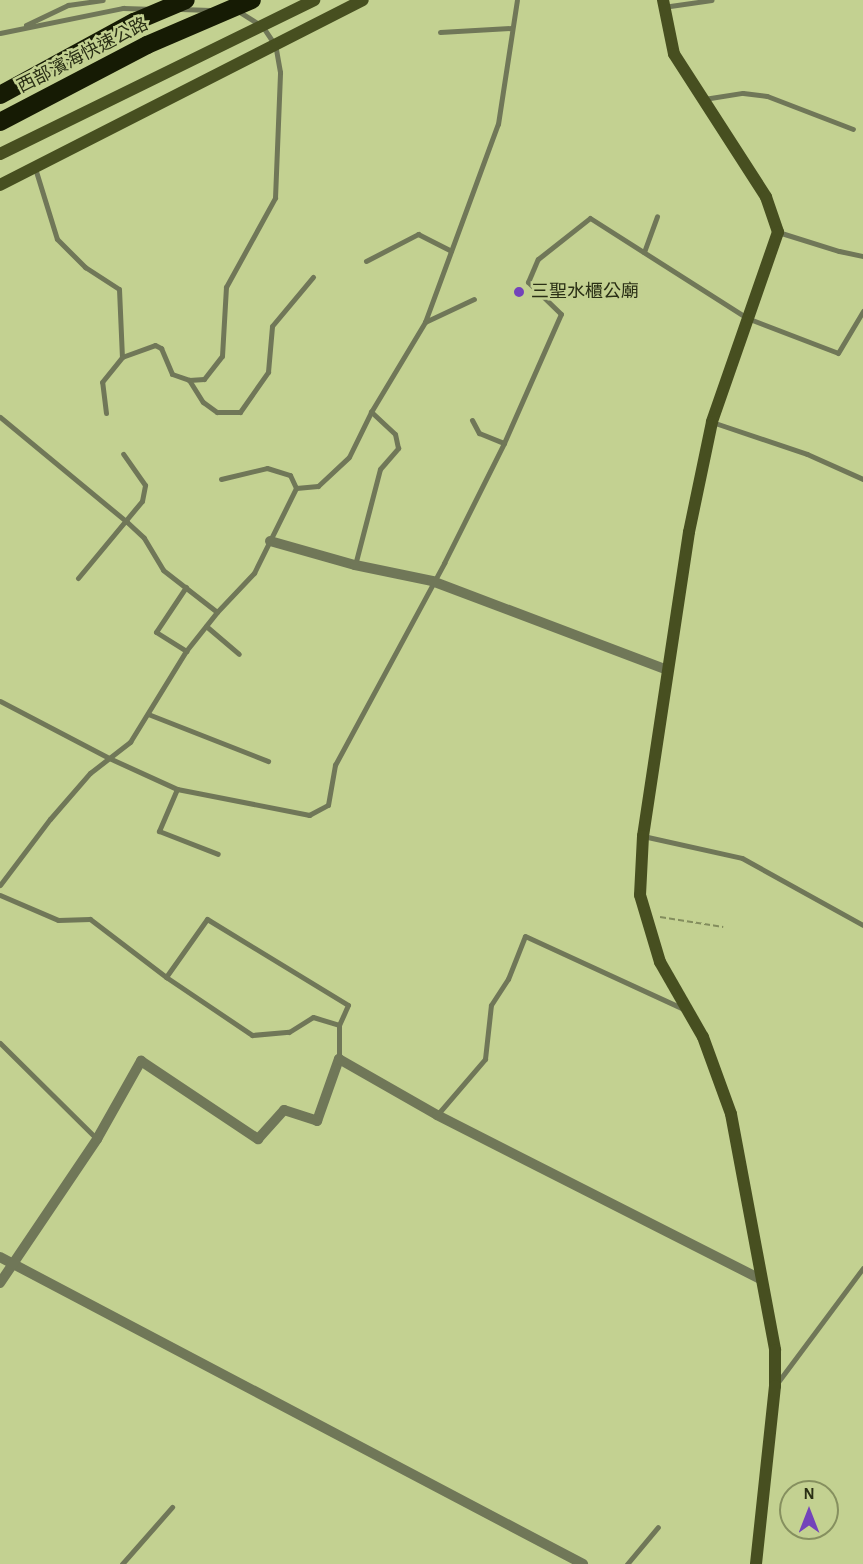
<!DOCTYPE html>
<meta charset="utf-8">
<style>
body{margin:0}
#map{position:relative;width:863px;height:1564px;overflow:hidden;background:#c3d191;font-family:"Alegreya Sans","Noto Sans TC",sans-serif}
div>[style]{position:absolute}
[style*='--x']{left:calc(var(--x)*1px);top:calc(var(--y)*1px);width:calc(var(--w)*1px);rotate:calc(var(--a)*1deg)}
.path>*{height:2px;margin-top:-1px;transform-origin:0;background:repeating-linear-gradient(90deg,#838d5d 0 6px,transparent 0 9px)}
.lane>*{height:5px;margin:-2.5px;padding:0 2.5px;transform-origin:2.5px;border-radius:2.5px;background:#707758}
.street>*{height:10px;margin:-5px;padding:0 5px;transform-origin:5px;border-radius:5px;background:#707758}
.secondary>*{height:12px;margin:-6px;padding:0 6px;transform-origin:6px;border-radius:6px;background:#474f20}
.highway-bridge>*{height:18px;margin:-9px;padding:0 9px;transform-origin:9px;border-radius:9px;background:#161b04}
.dots>*{width:16px;height:16px;translate:-50% -50%;box-sizing:border-box;border:3px solid #c3d191;border-radius:50%}
span{translate:-50% -50%;white-space:nowrap;text-align:center;line-height:1.15;-webkit-text-stroke:5px #c3d191;paint-order:stroke}
.street-label{font-size:18px;color:#2a2f15}
.poi-label{font-size:18px;color:#2a2f15}
.left{translate:0 -50%;text-align:left}
.north{position:absolute;left:779px;top:1480px;width:60px;height:60px;box-sizing:border-box;background:#c3d191;border:2px solid #86905f;border-radius:50%;rotate:0deg;font-size:16px;font-weight:700;line-height:24px;text-align:center;color:#2a2f15}
.north::after{content:'';display:block;margin:auto;width:21px;height:27px;background:#7343ba;clip-path:polygon(50% 0,100% 100%,50% 72%,0 100%)}
</style>
<div id="map">
<div class="path">
<div style="--x:660;--y:917;--w:64;--a:9"></div>
</div>
<div class="lane">
<div style="--x:663;--y:7;--w:49;--a:-8.1"></div>
<div style="--x:181;--y:9;--w:29;--a:2"></div>
<div style="--x:26;--y:25;--w:47;--a:-25.5"></div>
<div style="--x:68;--y:5;--w:35;--a:-8"></div>
<div style="--x:440;--y:32;--w:72;--a:-3.2"></div>
<div style="--x:0;--y:33;--w:126;--a:-11.5"></div>
<div style="--x:123;--y:8;--w:24;--a:2"></div>
<div style="--x:704;--y:99;--w:39;--a:-9"></div>
<div style="--x:743;--y:93;--w:24;--a:7"></div>
<div style="--x:767;--y:96;--w:92;--a:21"></div>
<div style="--x:35;--y:168;--w:74;--a:72.8"></div>
<div style="--x:57;--y:239;--w:40;--a:45"></div>
<div style="--x:85;--y:267;--w:40;--a:32.9"></div>
<div style="--x:119;--y:289;--w:68;--a:87.5"></div>
<div style="--x:122;--y:357;--w:35;--a:-20"></div>
<div style="--x:155;--y:345;--w:7;--a:27"></div>
<div style="--x:161;--y:348;--w:28;--a:67"></div>
<div style="--x:172;--y:374;--w:18;--a:19"></div>
<div style="--x:189;--y:380;--w:26;--a:58"></div>
<div style="--x:203;--y:402;--w:17;--a:36"></div>
<div style="--x:217;--y:412;--w:23;--a:0"></div>
<div style="--x:240;--y:412;--w:49;--a:-55"></div>
<div style="--x:268;--y:372;--w:46;--a:-85"></div>
<div style="--x:272;--y:326;--w:64;--a:-50.1"></div>
<div style="--x:778;--y:232;--w:64;--a:17.3"></div>
<div style="--x:839;--y:251;--w:25;--a:12"></div>
<div style="--x:644;--y:252;--w:38;--a:-70"></div>
<div style="--x:366;--y:261;--w:59;--a:-27.4"></div>
<div style="--x:418;--y:234;--w:37;--a:27"></div>
<div style="--x:425;--y:322;--w:54;--a:-25.1"></div>
<div style="--x:189;--y:380;--w:15;--a:-4"></div>
<div style="--x:204;--y:379;--w:29;--a:-52"></div>
<div style="--x:222;--y:356;--w:69;--a:-86.7"></div>
<div style="--x:226;--y:287;--w:102;--a:-61.2"></div>
<div style="--x:275;--y:198;--w:126;--a:-87.7"></div>
<div style="--x:280;--y:72;--w:27;--a:-100"></div>
<div style="--x:275;--y:45;--w:23;--a:-124"></div>
<div style="--x:262;--y:26;--w:28;--a:-148"></div>
<div style="--x:106;--y:413;--w:31;--a:-97"></div>
<div style="--x:102;--y:382;--w:32;--a:-51"></div>
<div style="--x:0;--y:417;--w:165;--a:39.6"></div>
<div style="--x:127;--y:522;--w:23;--a:43"></div>
<div style="--x:144;--y:538;--w:37;--a:59"></div>
<div style="--x:163;--y:570;--w:68;--a:37.9"></div>
<div style="--x:472;--y:420;--w:15;--a:62"></div>
<div style="--x:479;--y:433;--w:27;--a:22"></div>
<div style="--x:712;--y:422;--w:100;--a:18.6"></div>
<div style="--x:807;--y:454;--w:61;--a:24.1"></div>
<div style="--x:221;--y:479;--w:47;--a:-13.4"></div>
<div style="--x:267;--y:468;--w:24;--a:17"></div>
<div style="--x:290;--y:475;--w:14;--a:65"></div>
<div style="--x:355;--y:565;--w:99;--a:-75.4"></div>
<div style="--x:380;--y:469;--w:28;--a:-49"></div>
<div style="--x:398;--y:448;--w:14;--a:-102"></div>
<div style="--x:395;--y:434;--w:33;--a:-137"></div>
<div style="--x:78;--y:578;--w:100;--a:-50.3"></div>
<div style="--x:142;--y:501;--w:16;--a:-79"></div>
<div style="--x:145;--y:485;--w:38;--a:-125"></div>
<div style="--x:186;--y:587;--w:54;--a:123.7"></div>
<div style="--x:156;--y:632;--w:36;--a:32"></div>
<div style="--x:206;--y:626;--w:43;--a:40.3"></div>
<div style="--x:0;--y:701;--w:123;--a:27.6"></div>
<div style="--x:109;--y:758;--w:75;--a:24.5"></div>
<div style="--x:177;--y:789;--w:135;--a:11.1"></div>
<div style="--x:309;--y:815;--w:21;--a:-28"></div>
<div style="--x:328;--y:805;--w:41;--a:-80.1"></div>
<div style="--x:335;--y:765;--w:230;--a:-61.6"></div>
<div style="--x:444;--y:563;--w:134;--a:-63.4"></div>
<div style="--x:504;--y:443;--w:141;--a:-66.2"></div>
<div style="--x:561;--y:314;--w:46;--a:-135.9"></div>
<div style="--x:528;--y:282;--w:25;--a:-67"></div>
<div style="--x:538;--y:259;--w:66;--a:-38.3"></div>
<div style="--x:590;--y:218;--w:186;--a:32.5"></div>
<div style="--x:747;--y:318;--w:97;--a:21"></div>
<div style="--x:838;--y:353;--w:49;--a:-59.2"></div>
<div style="--x:148;--y:714;--w:129;--a:21.4"></div>
<div style="--x:177;--y:789;--w:46;--a:113.2"></div>
<div style="--x:159;--y:831;--w:63;--a:21.3"></div>
<div style="--x:643;--y:836;--w:101;--a:12.5"></div>
<div style="--x:742;--y:858;--w:138;--a:29"></div>
<div style="--x:0;--y:885;--w:83;--a:-52.9"></div>
<div style="--x:50;--y:819;--w:61;--a:-49"></div>
<div style="--x:90;--y:773;--w:51;--a:-37.8"></div>
<div style="--x:130;--y:742;--w:107;--a:-58.4"></div>
<div style="--x:186;--y:651;--w:50;--a:-51.5"></div>
<div style="--x:217;--y:612;--w:54;--a:-46.5"></div>
<div style="--x:254;--y:573;--w:95;--a:-63.7"></div>
<div style="--x:296;--y:488;--w:22;--a:-5"></div>
<div style="--x:318;--y:486;--w:42;--a:-43.1"></div>
<div style="--x:349;--y:457;--w:50;--a:-63.9"></div>
<div style="--x:371;--y:412;--w:105;--a:-59"></div>
<div style="--x:425;--y:322;--w:211;--a:-69.8"></div>
<div style="--x:498;--y:124;--w:125;--a:-81.3"></div>
<div style="--x:0;--y:895;--w:63;--a:23.3"></div>
<div style="--x:58;--y:920;--w:32;--a:-2"></div>
<div style="--x:90;--y:919;--w:96;--a:37.3"></div>
<div style="--x:166;--y:977;--w:104;--a:34"></div>
<div style="--x:252;--y:1035;--w:37;--a:-5"></div>
<div style="--x:289;--y:1032;--w:28;--a:-32"></div>
<div style="--x:313;--y:1017;--w:27;--a:17"></div>
<div style="--x:339;--y:1025;--w:33;--a:90"></div>
<div style="--x:166;--y:977;--w:71;--a:-54.7"></div>
<div style="--x:207;--y:919;--w:165;--a:31.4"></div>
<div style="--x:348;--y:1005;--w:22;--a:114"></div>
<div style="--x:0;--y:1043;--w:136;--a:44.7"></div>
<div style="--x:437;--y:1115;--w:74;--a:-49.4"></div>
<div style="--x:485;--y:1059;--w:54;--a:-83.7"></div>
<div style="--x:491;--y:1005;--w:31;--a:-57"></div>
<div style="--x:508;--y:979;--w:46;--a:-68.4"></div>
<div style="--x:525;--y:936;--w:175;--a:24.7"></div>
<div style="--x:778;--y:1382;--w:142;--a:-53.3"></div>
<div style="--x:122;--y:1564;--w:76;--a:-48.7"></div>
<div style="--x:627;--y:1564;--w:48;--a:-50"></div>
</div>
<div class="street">
<div style="--x:270;--y:541;--w:88;--a:15.8"></div>
<div style="--x:355;--y:565;--w:79;--a:11.7"></div>
<div style="--x:432;--y:581;--w:252;--a:20.7"></div>
<div style="--x:0;--y:1257;--w:659;--a:27.77"></div>
<div style="--x:0;--y:1283;--w:174;--a:-56"></div>
<div style="--x:97;--y:1139;--w:90;--a:-60.6"></div>
<div style="--x:141;--y:1061;--w:141;--a:33.7"></div>
<div style="--x:258;--y:1139;--w:39;--a:-48"></div>
<div style="--x:284;--y:1110;--w:35;--a:18"></div>
<div style="--x:317;--y:1121;--w:66;--a:-70.5"></div>
<div style="--x:339;--y:1059;--w:113;--a:29.7"></div>
<div style="--x:437;--y:1115;--w:362;--a:26.9"></div>
</div>
<div class="secondary">
<div style="--x:663;--y:0;--w:55;--a:78.5"></div>
<div style="--x:674;--y:54;--w:170;--a:57.2"></div>
<div style="--x:766;--y:197;--w:37;--a:71"></div>
<div style="--x:778;--y:232;--w:201;--a:109.2"></div>
<div style="--x:712;--y:422;--w:112;--a:101.8"></div>
<div style="--x:689;--y:532;--w:307;--a:98.6"></div>
<div style="--x:643;--y:836;--w:59;--a:92.9"></div>
<div style="--x:640;--y:895;--w:70;--a:73.4"></div>
<div style="--x:660;--y:962;--w:86;--a:60.2"></div>
<div style="--x:703;--y:1037;--w:82;--a:70"></div>
<div style="--x:731;--y:1114;--w:240;--a:79.4"></div>
<div style="--x:775;--y:1350;--w:36;--a:90"></div>
<div style="--x:775;--y:1386;--w:179;--a:96.1"></div>
<div style="--x:0;--y:154;--w:350;--a:-26.1"></div>
<div style="--x:0;--y:185;--w:407;--a:-27"></div>
</div>
<div class="highway-bridge">
<div style="--x:0;--y:95;--w:153;--a:-28.6"></div>
<div style="--x:134;--y:22;--w:56;--a:-22.9"></div>
<div style="--x:0;--y:122;--w:166;--a:-27.6"></div>
<div style="--x:147;--y:45;--w:114;--a:-23.2"></div>
</div>
<div class="dots">
<div style="left:519px;top:292px;background:#7343ba"></div>
</div>
<div class="street-label">
<span style="left:83px;top:56px;rotate:-27deg">西部濱海快速公路</span>
</div>
<div class="poi-label">
<span class="left" style="left:531px;top:292px">三聖水櫃公廟</span>
</div>
<div class="north">N</div>
</div>
